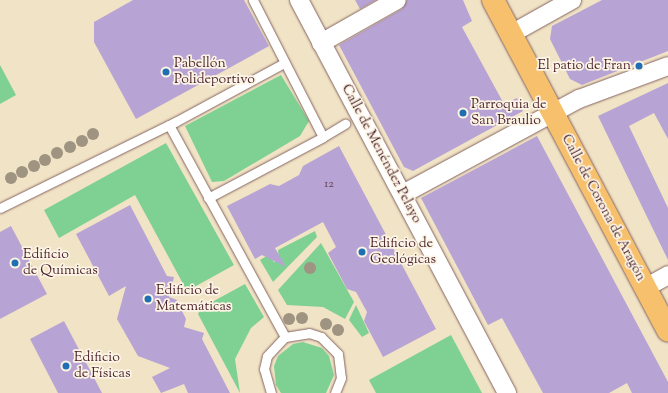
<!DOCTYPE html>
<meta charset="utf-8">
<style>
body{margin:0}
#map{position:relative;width:668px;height:393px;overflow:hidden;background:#f1e3c5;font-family:"Sorts Mill Goudy",serif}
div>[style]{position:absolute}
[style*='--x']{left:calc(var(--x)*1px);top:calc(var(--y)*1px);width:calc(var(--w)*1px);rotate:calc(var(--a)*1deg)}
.green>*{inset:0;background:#7fd193}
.building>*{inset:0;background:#b8a4d4}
.roads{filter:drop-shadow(0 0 1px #846461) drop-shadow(0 0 1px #846461)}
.service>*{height:9px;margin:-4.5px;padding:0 4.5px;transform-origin:4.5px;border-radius:4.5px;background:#fff}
.minor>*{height:18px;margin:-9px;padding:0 9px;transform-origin:9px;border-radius:9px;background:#fff}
.primary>*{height:22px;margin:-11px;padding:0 11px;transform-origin:11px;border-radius:11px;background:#f7c06c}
.trees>*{width:12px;height:12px;margin:-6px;border-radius:50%;background:#9e9481}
.dots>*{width:11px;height:11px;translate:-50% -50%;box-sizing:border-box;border:2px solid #fcf5e5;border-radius:50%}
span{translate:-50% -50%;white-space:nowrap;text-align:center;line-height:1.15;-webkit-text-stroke:3.5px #fcf5e5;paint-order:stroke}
.number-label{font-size:12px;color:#664055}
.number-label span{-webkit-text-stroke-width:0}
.poi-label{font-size:14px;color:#4a1f2b}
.left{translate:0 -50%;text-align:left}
.right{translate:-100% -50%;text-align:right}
.street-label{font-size:14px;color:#4a1f2b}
</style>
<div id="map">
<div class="green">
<div style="clip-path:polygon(0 65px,16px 95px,0 104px)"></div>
<div style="clip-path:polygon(281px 75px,309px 121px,300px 136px,224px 181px,212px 182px,185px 126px)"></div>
<div style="clip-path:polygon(166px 143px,234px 265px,187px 291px,135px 195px,59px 238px,44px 210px)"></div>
<div style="clip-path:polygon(315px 231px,317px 237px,273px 282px,260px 260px,268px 255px,274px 262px,279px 260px,278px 250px)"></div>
<div style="clip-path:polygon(321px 243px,354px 302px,345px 319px,323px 307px,287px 305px,278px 290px)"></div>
<div style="clip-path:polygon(245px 284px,264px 317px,251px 328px,235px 359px,240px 393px,198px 314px,201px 308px)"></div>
<div style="clip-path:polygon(356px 305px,369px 333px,362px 337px,349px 320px)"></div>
<div style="clip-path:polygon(451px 335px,482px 393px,376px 393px,369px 380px)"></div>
<div style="clip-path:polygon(303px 342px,322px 348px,329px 356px,334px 375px,326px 393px,281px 393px,276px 385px,274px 366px,278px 356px,293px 344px)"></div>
</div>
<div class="building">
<div style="clip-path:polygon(133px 0,244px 0,269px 46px,136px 119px,94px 42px,94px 22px)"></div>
<div style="clip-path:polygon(355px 0,376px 0,360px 9px)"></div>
<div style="clip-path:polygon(407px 0,463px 0,472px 21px,462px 27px,504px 104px,517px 98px,523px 111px,413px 171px,404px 167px,339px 45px,402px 9px)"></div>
<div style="clip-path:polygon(602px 0,668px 0,668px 51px,582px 85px,570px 79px,550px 39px,552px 26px)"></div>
<div style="clip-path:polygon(668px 83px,668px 139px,654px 113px,629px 126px,668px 208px,668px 260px,598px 116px)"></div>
<div style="clip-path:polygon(537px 136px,668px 382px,668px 393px,632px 393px,627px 383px,609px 393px,543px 393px,502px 318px,488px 325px,421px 198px)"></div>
<div style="clip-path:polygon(339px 146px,436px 329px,383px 357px,364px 321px,367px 312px,356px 292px,347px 289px,328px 253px,336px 247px,323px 222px,275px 248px,286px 267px,262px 255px,255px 259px,227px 206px,270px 184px,279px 186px,299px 175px,303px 166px)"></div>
<div style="clip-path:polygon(130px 205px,167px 276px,174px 277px,169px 297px,177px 300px,181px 309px,186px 319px,184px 327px,204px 333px,202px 339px,230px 393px,188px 393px,184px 384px,161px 393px,152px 377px,170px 368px,138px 356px,117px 319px,126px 286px,109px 296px,76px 234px)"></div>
<div style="clip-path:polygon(11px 226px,47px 294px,0 319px,0 232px)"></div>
<div style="clip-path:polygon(64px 321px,102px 393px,58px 393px,30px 339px)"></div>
</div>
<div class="roads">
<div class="service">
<div style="--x:169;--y:125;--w:242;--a:61.3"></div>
<div style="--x:323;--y:137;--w:26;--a:-31"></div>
<div style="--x:208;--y:198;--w:130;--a:-27.9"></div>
<div style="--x:323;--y:137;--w:154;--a:-117.1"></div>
<div style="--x:0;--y:208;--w:195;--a:-26.2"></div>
<div style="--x:175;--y:122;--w:124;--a:-28.4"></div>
<div style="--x:271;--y:393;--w:25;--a:-106"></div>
<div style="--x:264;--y:369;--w:13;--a:-77"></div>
<div style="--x:267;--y:356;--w:26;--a:-47"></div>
<div style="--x:285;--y:337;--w:24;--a:-9"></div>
<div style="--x:309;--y:333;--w:13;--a:18"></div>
<div style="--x:321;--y:337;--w:24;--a:45"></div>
<div style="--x:338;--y:354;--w:24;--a:83"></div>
<div style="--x:341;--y:378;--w:16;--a:112"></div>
</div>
<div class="minor">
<div style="--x:299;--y:0;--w:445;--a:62.1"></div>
<div style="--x:511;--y:34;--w:70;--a:-29.1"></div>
<div style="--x:321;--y:43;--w:87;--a:-29.5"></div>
<div style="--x:403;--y:194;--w:200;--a:-28.4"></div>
<div style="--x:579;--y:99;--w:95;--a:-20.3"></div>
<div style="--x:645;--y:288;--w:26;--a:-29"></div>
</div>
<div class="primary">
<div style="--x:493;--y:0;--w:374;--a:62.1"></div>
</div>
</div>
<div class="trees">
<div style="left:93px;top:134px"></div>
<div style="left:82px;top:141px"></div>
<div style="left:70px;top:147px"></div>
<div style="left:57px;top:153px"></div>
<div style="left:45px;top:160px"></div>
<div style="left:34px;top:166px"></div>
<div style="left:22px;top:172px"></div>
<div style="left:11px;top:178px"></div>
<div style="left:310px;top:268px"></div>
<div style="left:302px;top:318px"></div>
<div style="left:289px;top:319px"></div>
<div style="left:326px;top:324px"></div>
<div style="left:338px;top:330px"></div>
</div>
<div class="dots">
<div style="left:639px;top:66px;background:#1f6fb2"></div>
<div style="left:166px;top:72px;background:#1f6fb2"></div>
<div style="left:463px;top:113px;background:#1f6fb2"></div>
<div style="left:362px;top:252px;background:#1f6fb2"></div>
<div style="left:15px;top:263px;background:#1f6fb2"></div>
<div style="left:148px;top:299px;background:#1f6fb2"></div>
<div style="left:66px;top:366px;background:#1f6fb2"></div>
</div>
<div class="number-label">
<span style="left:329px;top:185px">12</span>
</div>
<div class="poi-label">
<span class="left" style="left:174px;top:72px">Pabellón<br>Polideportivo</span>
<span class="right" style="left:631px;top:66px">El patio de Fran</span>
<span class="left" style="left:471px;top:113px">Parroquia de<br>San Braulio</span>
<span class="left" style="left:370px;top:252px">Edificio de<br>Geológicas</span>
<span class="left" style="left:23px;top:263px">Edificio<br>de Químicas</span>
<span class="left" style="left:156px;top:299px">Edificio de<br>Matemáticas</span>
<span class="left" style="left:74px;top:366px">Edificio<br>de Físicas</span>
</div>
<div class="street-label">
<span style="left:381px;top:154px;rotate:62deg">Calle de Menéndez Pelayo</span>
<span style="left:603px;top:208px;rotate:62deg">Calle de Corona de Aragón</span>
</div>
</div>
